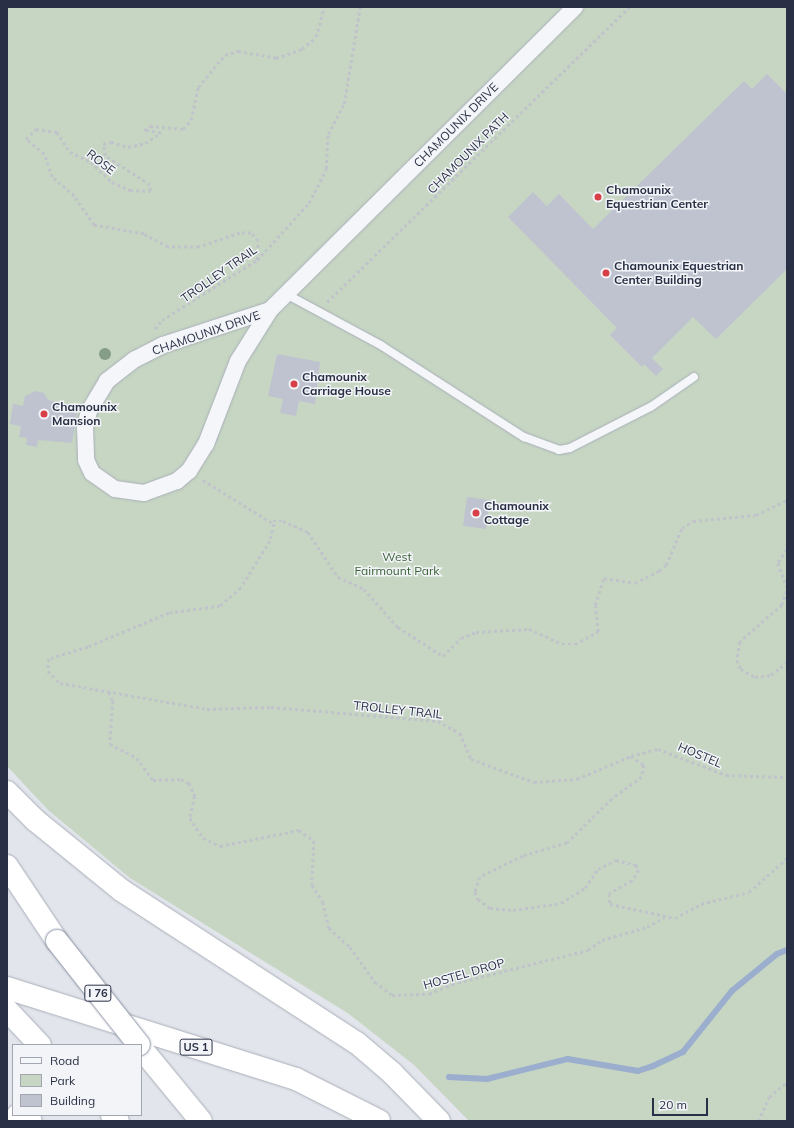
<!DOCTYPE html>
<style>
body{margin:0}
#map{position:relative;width:794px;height:1128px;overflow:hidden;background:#e2e5eb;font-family:Mulish,sans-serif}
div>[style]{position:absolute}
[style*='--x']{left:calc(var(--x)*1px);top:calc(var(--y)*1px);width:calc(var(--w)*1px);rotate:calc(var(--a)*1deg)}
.green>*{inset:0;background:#c6d6c3}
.stream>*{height:5.5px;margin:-2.75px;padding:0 2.75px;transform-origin:2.75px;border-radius:2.75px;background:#9baece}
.building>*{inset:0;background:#bfc3cf}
.path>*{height:2.5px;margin-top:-1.25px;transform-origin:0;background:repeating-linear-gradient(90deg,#c0c3ca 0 3px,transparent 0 6px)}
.roads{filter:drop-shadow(0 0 1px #aaafb9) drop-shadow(0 0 1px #aaafb9)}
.lane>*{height:8px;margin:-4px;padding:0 4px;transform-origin:4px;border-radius:4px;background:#f5f6f9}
.street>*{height:16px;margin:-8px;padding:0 8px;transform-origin:8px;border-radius:8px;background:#f5f6f9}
.highway>*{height:22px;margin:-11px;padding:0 11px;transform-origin:11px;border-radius:11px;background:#fff}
.bridges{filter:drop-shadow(0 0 1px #8890a3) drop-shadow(0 0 1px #8890a3)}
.highway-bridge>*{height:22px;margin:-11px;padding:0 11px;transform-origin:11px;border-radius:11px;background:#fff}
.trees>*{width:12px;height:12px;margin:-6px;border-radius:50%;background:#859d87}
.dots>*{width:11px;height:11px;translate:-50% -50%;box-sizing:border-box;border:2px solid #f2f4f8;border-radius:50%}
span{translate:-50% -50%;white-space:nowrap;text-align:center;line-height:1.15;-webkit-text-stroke:3px #f2f4f8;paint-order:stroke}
.shield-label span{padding:1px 3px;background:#f2f4f8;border:1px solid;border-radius:3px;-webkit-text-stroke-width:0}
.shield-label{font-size:11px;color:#293045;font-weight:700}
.street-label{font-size:12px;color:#293045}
.poi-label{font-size:12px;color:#293045;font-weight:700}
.left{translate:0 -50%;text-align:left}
.park-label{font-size:12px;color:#396235}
.frame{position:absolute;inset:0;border:8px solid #293045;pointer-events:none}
.legend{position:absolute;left:12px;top:1044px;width:130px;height:72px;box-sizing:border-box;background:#f2f4f8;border:1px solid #a2a6b0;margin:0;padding:5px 7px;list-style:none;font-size:12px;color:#293045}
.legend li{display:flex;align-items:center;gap:8px;height:20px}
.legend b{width:20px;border:1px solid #a2a6b0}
.scale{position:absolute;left:652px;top:1098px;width:56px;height:18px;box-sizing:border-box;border:2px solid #293045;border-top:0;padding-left:5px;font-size:12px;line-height:14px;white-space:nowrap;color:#293045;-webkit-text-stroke:3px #f2f4f8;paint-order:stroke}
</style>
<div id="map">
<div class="green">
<div style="clip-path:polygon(7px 7px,787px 7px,787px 1121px,469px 1121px,414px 1065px,349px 1014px,130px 878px,48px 810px,7px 766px)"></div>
</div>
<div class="stream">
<div style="--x:449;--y:1077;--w:38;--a:3"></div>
<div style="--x:487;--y:1079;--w:83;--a:-13.9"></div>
<div style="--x:568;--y:1059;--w:71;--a:9.7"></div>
<div style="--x:638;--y:1071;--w:16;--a:-18"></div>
<div style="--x:653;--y:1066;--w:33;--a:-25"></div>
<div style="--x:683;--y:1052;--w:78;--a:-51.2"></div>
<div style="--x:732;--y:991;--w:58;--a:-39.4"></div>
<div style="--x:777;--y:954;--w:11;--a:-22"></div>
</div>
<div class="building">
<div style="clip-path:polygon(767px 74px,787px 94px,787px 269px,716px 339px,693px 317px,652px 358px,663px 369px,656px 376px,644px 364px,642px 367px,610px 335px,617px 328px,508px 217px,533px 192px,547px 206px,559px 194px,593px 229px,744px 81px,752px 89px)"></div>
<div style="clip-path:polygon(277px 354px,320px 362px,315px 404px,299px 401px,296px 416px,280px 413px,283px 399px,268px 396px)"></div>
<div style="clip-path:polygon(36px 391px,44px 393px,48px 400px,78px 407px,72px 443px,38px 440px,37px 447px,26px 445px,27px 438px,19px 437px,21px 426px,10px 424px,13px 404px,23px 406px,25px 396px)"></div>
<div style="clip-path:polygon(467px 497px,490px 500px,486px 529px,463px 526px)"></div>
</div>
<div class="path">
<div style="--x:257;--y:260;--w:19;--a:-87"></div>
<div style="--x:258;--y:241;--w:11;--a:-131"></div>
<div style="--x:251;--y:233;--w:11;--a:180"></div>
<div style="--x:240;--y:233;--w:43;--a:161.1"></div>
<div style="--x:199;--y:247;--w:31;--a:180"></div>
<div style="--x:168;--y:247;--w:27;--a:-152"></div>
<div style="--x:144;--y:234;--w:51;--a:-169.8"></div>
<div style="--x:94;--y:225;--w:35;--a:-125"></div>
<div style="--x:74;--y:196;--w:29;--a:-139"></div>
<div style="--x:52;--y:177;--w:24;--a:-109"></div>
<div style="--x:44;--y:154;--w:23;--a:-140"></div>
<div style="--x:26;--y:139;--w:14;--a:-45"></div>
<div style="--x:36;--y:129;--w:21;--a:8"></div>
<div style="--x:57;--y:132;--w:24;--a:57"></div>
<div style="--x:70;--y:152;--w:23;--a:25"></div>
<div style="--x:91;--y:162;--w:29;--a:44"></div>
<div style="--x:112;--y:182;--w:20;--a:24"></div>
<div style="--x:130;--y:190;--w:20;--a:3"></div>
<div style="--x:150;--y:191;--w:6;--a:-90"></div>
<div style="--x:150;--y:185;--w:54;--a:-147.2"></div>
<div style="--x:105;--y:156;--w:12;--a:-99"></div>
<div style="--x:103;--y:144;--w:8;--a:-14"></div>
<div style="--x:111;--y:142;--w:18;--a:16"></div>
<div style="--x:128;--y:147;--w:17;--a:-13"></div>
<div style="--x:145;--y:143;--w:19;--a:-32"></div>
<div style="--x:161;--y:133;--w:17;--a:-170"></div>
<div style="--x:144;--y:130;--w:7;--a:-34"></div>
<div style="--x:150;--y:126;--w:33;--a:5"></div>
<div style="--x:183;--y:129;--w:12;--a:-48"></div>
<div style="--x:191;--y:120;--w:34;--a:-78"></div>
<div style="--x:198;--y:87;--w:42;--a:-49.8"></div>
<div style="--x:225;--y:55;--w:14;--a:-17"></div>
<div style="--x:238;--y:51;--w:39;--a:10"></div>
<div style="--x:276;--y:58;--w:28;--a:-19"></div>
<div style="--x:302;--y:49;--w:18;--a:-41"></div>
<div style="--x:316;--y:37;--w:31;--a:-75"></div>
<div style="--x:327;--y:302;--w:422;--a:-44.3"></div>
<div style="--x:155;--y:329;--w:11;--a:-52"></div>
<div style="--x:162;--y:320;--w:112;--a:-32.3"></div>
<div style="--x:257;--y:260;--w:77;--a:-47.6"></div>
<div style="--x:309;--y:203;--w:38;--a:-63"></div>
<div style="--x:326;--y:169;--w:35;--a:-87"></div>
<div style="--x:328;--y:134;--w:34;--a:-62"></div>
<div style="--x:344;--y:104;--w:98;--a:-80.6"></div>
<div style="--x:203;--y:480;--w:84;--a:31.8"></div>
<div style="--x:274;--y:524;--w:17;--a:103"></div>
<div style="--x:270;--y:541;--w:55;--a:121.7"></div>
<div style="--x:241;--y:588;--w:28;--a:139"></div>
<div style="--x:220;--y:606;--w:51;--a:172.2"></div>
<div style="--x:169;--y:613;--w:88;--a:157.2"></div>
<div style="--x:88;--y:647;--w:41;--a:162.9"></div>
<div style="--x:49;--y:659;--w:12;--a:95"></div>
<div style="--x:48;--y:671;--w:17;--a:45"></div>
<div style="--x:60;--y:683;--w:149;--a:10"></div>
<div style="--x:207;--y:709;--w:64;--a:-1.8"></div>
<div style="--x:271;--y:707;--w:168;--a:4.8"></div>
<div style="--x:438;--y:721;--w:25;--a:29"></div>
<div style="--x:460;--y:733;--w:28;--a:67"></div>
<div style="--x:471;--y:759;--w:67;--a:20.1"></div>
<div style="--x:534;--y:782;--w:43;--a:-4"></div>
<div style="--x:577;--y:779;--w:59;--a:-23.1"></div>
<div style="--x:631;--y:756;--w:16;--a:35"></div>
<div style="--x:644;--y:765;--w:12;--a:99"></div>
<div style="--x:642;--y:777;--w:37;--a:144"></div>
<div style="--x:612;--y:799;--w:63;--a:135.6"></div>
<div style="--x:567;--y:843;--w:46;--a:163.5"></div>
<div style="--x:523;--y:856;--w:48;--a:154"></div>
<div style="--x:480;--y:877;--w:16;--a:108"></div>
<div style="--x:475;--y:892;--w:8;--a:67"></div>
<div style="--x:478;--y:899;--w:15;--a:37"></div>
<div style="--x:490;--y:908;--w:23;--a:5"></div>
<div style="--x:513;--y:910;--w:49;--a:-8.3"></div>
<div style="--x:561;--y:903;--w:28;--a:-32"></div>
<div style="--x:585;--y:888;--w:23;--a:-56"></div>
<div style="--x:598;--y:869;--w:20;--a:-27"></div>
<div style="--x:616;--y:860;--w:21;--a:14"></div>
<div style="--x:636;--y:865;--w:6;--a:59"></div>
<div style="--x:639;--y:870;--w:13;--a:122"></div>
<div style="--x:632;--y:881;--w:26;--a:151"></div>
<div style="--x:609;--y:894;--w:10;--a:84"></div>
<div style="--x:610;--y:904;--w:66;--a:12.2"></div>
<div style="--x:675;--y:918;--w:30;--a:-28"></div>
<div style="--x:701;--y:904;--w:49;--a:-14"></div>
<div style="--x:749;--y:892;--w:51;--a:-41.8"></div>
<div style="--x:273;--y:521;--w:10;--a:0"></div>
<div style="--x:283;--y:521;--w:27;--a:24"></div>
<div style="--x:308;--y:532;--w:54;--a:56.3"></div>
<div style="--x:338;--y:577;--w:29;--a:25"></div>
<div style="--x:364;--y:589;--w:51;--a:48.2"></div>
<div style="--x:398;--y:627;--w:54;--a:32.8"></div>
<div style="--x:443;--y:656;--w:25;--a:-45"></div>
<div style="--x:461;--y:638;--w:16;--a:-22"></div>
<div style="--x:476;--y:632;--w:53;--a:-3.2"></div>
<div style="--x:529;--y:629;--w:36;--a:24"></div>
<div style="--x:562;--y:644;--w:13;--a:0"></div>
<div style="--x:575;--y:644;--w:26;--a:-28"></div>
<div style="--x:598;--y:632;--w:27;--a:-96"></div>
<div style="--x:595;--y:605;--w:28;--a:-72"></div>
<div style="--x:604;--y:578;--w:31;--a:9"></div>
<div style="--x:635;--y:583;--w:27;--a:-27"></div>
<div style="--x:659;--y:571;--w:9;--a:-41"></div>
<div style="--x:666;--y:565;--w:40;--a:-66.6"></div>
<div style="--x:682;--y:528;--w:13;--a:-32"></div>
<div style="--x:693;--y:521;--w:63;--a:-5.4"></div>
<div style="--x:756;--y:515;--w:34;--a:-26"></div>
<div style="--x:787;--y:550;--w:16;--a:125"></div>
<div style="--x:778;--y:563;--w:26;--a:69"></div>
<div style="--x:787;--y:591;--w:15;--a:110"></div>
<div style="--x:782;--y:605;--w:56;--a:138.6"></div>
<div style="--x:740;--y:642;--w:18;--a:99"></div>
<div style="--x:737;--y:660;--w:10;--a:66"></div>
<div style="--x:741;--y:669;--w:16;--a:30"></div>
<div style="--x:755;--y:677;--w:16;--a:-7"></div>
<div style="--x:771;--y:675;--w:21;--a:-39"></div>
<div style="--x:109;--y:692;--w:10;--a:66"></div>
<div style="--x:113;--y:701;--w:43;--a:94"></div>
<div style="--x:110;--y:744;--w:30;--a:27"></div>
<div style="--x:137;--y:758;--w:27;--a:54"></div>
<div style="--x:153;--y:780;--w:28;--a:-2"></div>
<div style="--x:181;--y:779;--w:9;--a:27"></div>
<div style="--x:189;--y:783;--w:14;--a:65"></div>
<div style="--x:195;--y:796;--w:23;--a:103"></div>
<div style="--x:190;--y:818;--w:24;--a:57"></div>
<div style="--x:203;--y:838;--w:19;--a:25"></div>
<div style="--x:220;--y:846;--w:81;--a:-11.4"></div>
<div style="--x:299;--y:830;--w:19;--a:36"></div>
<div style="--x:314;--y:841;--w:44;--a:92.6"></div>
<div style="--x:312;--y:885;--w:20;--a:57"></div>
<div style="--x:323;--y:902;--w:27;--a:77"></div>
<div style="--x:329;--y:928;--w:28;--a:42"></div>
<div style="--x:350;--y:947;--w:43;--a:54.5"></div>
<div style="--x:375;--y:982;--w:21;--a:37"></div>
<div style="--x:392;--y:995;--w:37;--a:-2"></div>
<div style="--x:429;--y:994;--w:25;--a:-23"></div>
<div style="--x:452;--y:984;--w:140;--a:-14"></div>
<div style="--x:588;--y:950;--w:17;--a:-36"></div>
<div style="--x:602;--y:940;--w:47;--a:-16.1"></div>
<div style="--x:647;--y:927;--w:20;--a:-30"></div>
<div style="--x:631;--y:756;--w:28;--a:-15"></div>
<div style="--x:658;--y:749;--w:73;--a:20.9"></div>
<div style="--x:726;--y:775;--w:61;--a:1.9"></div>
<div style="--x:758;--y:1121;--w:26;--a:-65"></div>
<div style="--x:769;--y:1097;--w:23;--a:-40"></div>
</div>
<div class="roads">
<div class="lane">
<div style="--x:286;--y:294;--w:109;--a:28.4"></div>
<div style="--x:382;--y:346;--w:169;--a:32.7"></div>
<div style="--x:524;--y:437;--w:37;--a:20"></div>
<div style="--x:559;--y:450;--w:11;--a:-10"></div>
<div style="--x:570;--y:448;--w:92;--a:-27.1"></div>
<div style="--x:652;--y:406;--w:51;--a:-34.6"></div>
</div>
<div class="street">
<div style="--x:270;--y:310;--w:113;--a:161.9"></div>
<div style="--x:163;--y:345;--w:31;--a:153"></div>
<div style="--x:135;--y:359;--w:36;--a:142"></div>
<div style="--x:107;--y:381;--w:35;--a:121"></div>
<div style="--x:89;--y:411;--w:16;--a:104"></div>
<div style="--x:85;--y:427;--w:33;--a:88"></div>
<div style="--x:86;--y:460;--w:14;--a:65"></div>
<div style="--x:92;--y:473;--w:28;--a:35"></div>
<div style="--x:115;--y:489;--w:29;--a:8"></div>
<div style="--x:144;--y:493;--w:35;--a:-20"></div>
<div style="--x:177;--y:481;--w:16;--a:-40"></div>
<div style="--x:189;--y:471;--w:32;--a:-58"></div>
<div style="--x:206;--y:444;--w:89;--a:-68.9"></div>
<div style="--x:238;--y:361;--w:60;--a:-57.9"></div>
<div style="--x:270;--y:310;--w:430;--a:-44.8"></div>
</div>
<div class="highway">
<div style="--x:7;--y:792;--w:40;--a:45"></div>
<div style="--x:35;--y:820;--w:111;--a:39.1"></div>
<div style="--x:121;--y:890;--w:281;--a:33"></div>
<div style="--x:357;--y:1043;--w:46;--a:40.6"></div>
<div style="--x:392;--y:1073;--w:67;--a:45.6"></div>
<div style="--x:7;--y:866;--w:90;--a:56.3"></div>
<div style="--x:7;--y:988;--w:303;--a:17.5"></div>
<div style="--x:296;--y:1079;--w:93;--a:26.8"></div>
<div style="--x:7;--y:1010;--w:48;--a:46.7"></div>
<div style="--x:141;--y:1048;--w:94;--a:50.6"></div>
<div style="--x:18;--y:1115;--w:14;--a:25"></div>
<div style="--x:112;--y:1115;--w:8;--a:45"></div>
</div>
</div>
<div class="bridges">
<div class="highway-bridge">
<div style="--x:57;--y:941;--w:132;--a:51.7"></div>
</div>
</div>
<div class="trees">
<div style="left:105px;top:354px"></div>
</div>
<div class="dots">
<div style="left:598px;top:197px;background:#d84047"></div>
<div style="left:606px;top:273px;background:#d84047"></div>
<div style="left:294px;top:384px;background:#d84047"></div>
<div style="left:44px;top:414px;background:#d84047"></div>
<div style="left:476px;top:513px;background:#d84047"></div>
</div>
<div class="shield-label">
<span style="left:98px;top:993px">I 76</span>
<span style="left:196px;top:1047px">US 1</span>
</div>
<div class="street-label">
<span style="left:456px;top:125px;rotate:-45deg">CHAMOUNIX DRIVE</span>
<span style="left:468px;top:153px;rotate:-45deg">CHAMOUNIX PATH</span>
<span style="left:101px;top:162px;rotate:38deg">ROSE</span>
<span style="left:219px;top:274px;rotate:-35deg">TROLLEY TRAIL</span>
<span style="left:206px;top:333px;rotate:-19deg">CHAMOUNIX DRIVE</span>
<span style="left:398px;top:710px;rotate:6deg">TROLLEY TRAIL</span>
<span style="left:700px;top:755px;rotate:23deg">HOSTEL</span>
<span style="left:464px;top:974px;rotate:-16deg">HOSTEL DROP</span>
</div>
<div class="poi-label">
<span class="left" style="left:606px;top:197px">Chamounix<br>Equestrian Center</span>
<span class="left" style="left:614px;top:273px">Chamounix Equestrian<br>Center Building</span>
<span class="left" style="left:302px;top:384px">Chamounix<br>Carriage House</span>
<span class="left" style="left:52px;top:414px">Chamounix<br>Mansion</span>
<span class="left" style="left:484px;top:513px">Chamounix<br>Cottage</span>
</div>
<div class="park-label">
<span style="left:397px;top:564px">West<br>Fairmount Park</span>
</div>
<div class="frame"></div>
<ul class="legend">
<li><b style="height:5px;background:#f5f6f9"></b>Road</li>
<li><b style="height:11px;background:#c6d6c3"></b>Park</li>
<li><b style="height:11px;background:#bfc3cf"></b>Building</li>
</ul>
<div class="scale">20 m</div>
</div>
